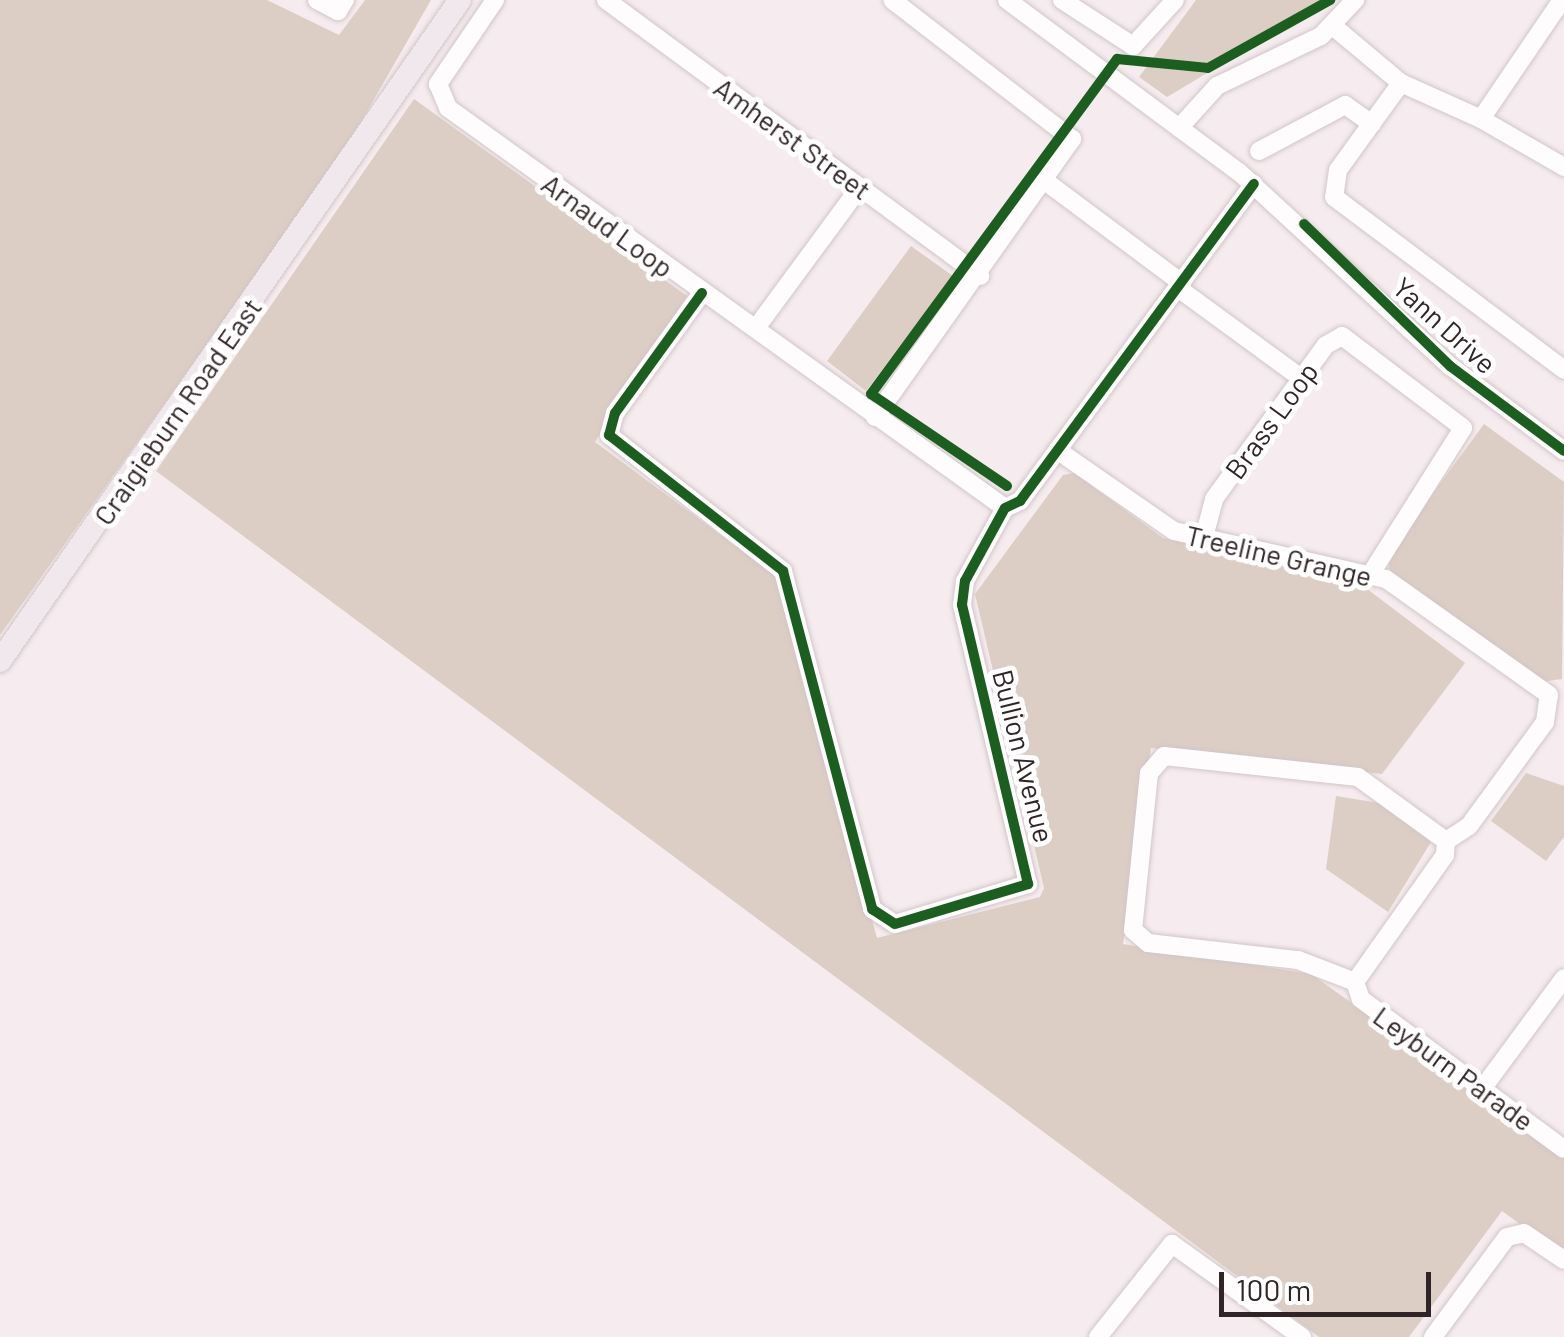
<!DOCTYPE html>
<style>
body{margin:0}
#map{position:relative;width:1564px;height:1337px;overflow:hidden;background:#f6ebee;font-family:Barlow,sans-serif}
div>[style]{position:absolute}
[style*='--x']{left:calc(var(--x)*1px);top:calc(var(--y)*1px);width:calc(var(--w)*1px);rotate:calc(var(--a)*1deg)}
.green>*{inset:0;background:#ddcec5}
.roads{filter:drop-shadow(0 0 2px #d1c6c8) drop-shadow(0 0 2px #d1c6c8)}
.minor>*{height:18px;margin:-9px;padding:0 9px;transform-origin:9px;border-radius:9px;background:#fefcfc}
.major>*{height:22px;margin:-11px;padding:0 11px;transform-origin:11px;border-radius:11px;background:#f1e8ed}
.cycleway>*{height:10px;margin:-5px;padding:0 5px;transform-origin:5px;border-radius:5px;background:#1b5e20}
span{translate:-50% -50%;white-space:nowrap;text-align:center;line-height:1.15;-webkit-text-stroke:10px #fff;paint-order:stroke}
.street-label{font-size:28px;color:#302426}
.scale{position:absolute;left:1219px;top:1272px;width:212px;height:45px;box-sizing:border-box;border:5px solid #302426;border-top:0;padding-left:12px;font-size:30px;line-height:35px;white-space:nowrap;color:#302426;-webkit-text-stroke:8px #fff;paint-order:stroke}
</style>
<div id="map">
<div class="green">
<div style="clip-path:polygon(0 0,267px 0,339px 35px,365px 0,431px 0,346px 148px,0 635px)"></div>
<div style="clip-path:polygon(1196px 0,1329px 0,1167px 97px,1139px 77px)"></div>
<div style="clip-path:polygon(414px 99px,687px 296px,595px 442px,777px 577px,877px 938px,1040px 897px,1044px 888px,975px 594px,1063px 475px,1074px 473px,1163px 538px,1350px 576px,1465px 663px,1382px 774px,1151px 748px,1123px 944px,1311px 974px,1564px 1154px,1564px 1256px,1502px 1211px,1409px 1337px,1319px 1337px,156px 471px)"></div>
<div style="clip-path:polygon(911px 246px,953px 276px,866px 391px,827px 361px)"></div>
<div style="clip-path:polygon(1484px 424px,1564px 482px,1562px 679px,1540px 682px,1391px 575px,1387px 556px)"></div>
<div style="clip-path:polygon(1526px 773px,1564px 786px,1564px 837px,1546px 861px,1491px 821px)"></div>
<div style="clip-path:polygon(1336px 796px,1379px 803px,1431px 842px,1388px 912px,1326px 869px)"></div>
</div>
<div class="roads">
<div class="minor">
<div style="--x:317;--y:0;--w:24;--a:28"></div>
<div style="--x:338;--y:11;--w:13;--a:-58"></div>
<div style="--x:495;--y:0;--w:102;--a:124.2"></div>
<div style="--x:438;--y:84;--w:26;--a:67"></div>
<div style="--x:448;--y:108;--w:686;--a:35.68"></div>
<div style="--x:606;--y:0;--w:465;--a:36.4"></div>
<div style="--x:1007;--y:0;--w:289;--a:36.6"></div>
<div style="--x:1239;--y:172;--w:287;--a:42.6"></div>
<div style="--x:1450;--y:366;--w:142;--a:36.7"></div>
<div style="--x:1062;--y:0;--w:85;--a:32.9"></div>
<div style="--x:1133;--y:46;--w:62;--a:-47.6"></div>
<div style="--x:1334;--y:27;--w:87;--a:39.9"></div>
<div style="--x:1401;--y:83;--w:88;--a:24.2"></div>
<div style="--x:1481;--y:119;--w:144;--a:-55.8"></div>
<div style="--x:1401;--y:83;--w:107;--a:125.9"></div>
<div style="--x:1338;--y:170;--w:27;--a:98"></div>
<div style="--x:1334;--y:197;--w:288;--a:36.9"></div>
<div style="--x:1481;--y:119;--w:96;--a:30"></div>
<div style="--x:1179;--y:128;--w:57;--a:-47.9"></div>
<div style="--x:1217;--y:86;--w:115;--a:-25.7"></div>
<div style="--x:1321;--y:36;--w:50;--a:-46.6"></div>
<div style="--x:1259;--y:151;--w:98;--a:-28.1"></div>
<div style="--x:1345;--y:105;--w:33;--a:35"></div>
<div style="--x:1049;--y:184;--w:166;--a:36.7"></div>
<div style="--x:1178;--y:288;--w:152;--a:36.2"></div>
<div style="--x:702;--y:293;--w:148;--a:125.9"></div>
<div style="--x:615;--y:413;--w:23;--a:105"></div>
<div style="--x:609;--y:435;--w:221;--a:38"></div>
<div style="--x:783;--y:571;--w:350;--a:75.2"></div>
<div style="--x:872;--y:909;--w:27;--a:33"></div>
<div style="--x:895;--y:924;--w:139;--a:-16.7"></div>
<div style="--x:1028;--y:884;--w:287;--a:-103.3"></div>
<div style="--x:962;--y:605;--w:24;--a:-83"></div>
<div style="--x:965;--y:581;--w:83;--a:-61.3"></div>
<div style="--x:1005;--y:508;--w:17;--a:-25"></div>
<div style="--x:1020;--y:501;--w:394;--a:-53.6"></div>
<div style="--x:756;--y:328;--w:175;--a:-53.6"></div>
<div style="--x:875;--y:417;--w:341;--a:-54.7"></div>
<div style="--x:1072;--y:139;--w:227;--a:-142.3"></div>
<div style="--x:1057;--y:450;--w:142;--a:34.7"></div>
<div style="--x:1174;--y:531;--w:217;--a:12.8"></div>
<div style="--x:1386;--y:579;--w:200;--a:35.4"></div>
<div style="--x:1204;--y:537;--w:39;--a:-75"></div>
<div style="--x:1214;--y:499;--w:190;--a:-54"></div>
<div style="--x:1326;--y:345;--w:18;--a:-29"></div>
<div style="--x:1342;--y:336;--w:152;--a:37.2"></div>
<div style="--x:1463;--y:428;--w:170;--a:122.3"></div>
<div style="--x:1446;--y:841;--w:109;--a:-144"></div>
<div style="--x:1358;--y:777;--w:195;--a:-173.8"></div>
<div style="--x:1164;--y:756;--w:23;--a:131"></div>
<div style="--x:1149;--y:773;--w:158;--a:95.8"></div>
<div style="--x:1133;--y:930;--w:20;--a:41"></div>
<div style="--x:1148;--y:943;--w:151;--a:6.5"></div>
<div style="--x:1298;--y:960;--w:61;--a:21.1"></div>
<div style="--x:1355;--y:982;--w:18;--a:71"></div>
<div style="--x:1361;--y:999;--w:252;--a:36.5"></div>
<div style="--x:1355;--y:982;--w:156;--a:-54.7"></div>
<div style="--x:1445;--y:855;--w:14;--a:-86"></div>
<div style="--x:1446;--y:841;--w:27;--a:-33"></div>
<div style="--x:1469;--y:826;--w:129;--a:-53.8"></div>
<div style="--x:1545;--y:722;--w:27;--a:-82"></div>
<div style="--x:1482;--y:1089;--w:138;--a:-53.5"></div>
<div style="--x:1098;--y:1337;--w:119;--a:-51.5"></div>
<div style="--x:1172;--y:1244;--w:160;--a:35.6"></div>
<div style="--x:1433;--y:1337;--w:124;--a:-53.5"></div>
<div style="--x:1507;--y:1237;--w:17;--a:-13"></div>
<div style="--x:1524;--y:1233;--w:48;--a:34"></div>
</div>
<div class="major">
<div style="--x:0;--y:661;--w:805;--a:-55.17"></div>
</div>
</div>
<div class="cycleway">
<div style="--x:1304;--y:224;--w:204;--a:44.2"></div>
<div style="--x:1450;--y:366;--w:142;--a:36.7"></div>
<div style="--x:702;--y:293;--w:148;--a:125.9"></div>
<div style="--x:615;--y:413;--w:23;--a:105"></div>
<div style="--x:609;--y:435;--w:221;--a:38"></div>
<div style="--x:783;--y:571;--w:350;--a:75.2"></div>
<div style="--x:872;--y:909;--w:27;--a:33"></div>
<div style="--x:895;--y:924;--w:139;--a:-16.7"></div>
<div style="--x:1028;--y:884;--w:287;--a:-103.3"></div>
<div style="--x:962;--y:605;--w:24;--a:-83"></div>
<div style="--x:965;--y:581;--w:83;--a:-61.3"></div>
<div style="--x:1005;--y:508;--w:17;--a:-25"></div>
<div style="--x:1020;--y:501;--w:394;--a:-53.6"></div>
<div style="--x:1007;--y:486;--w:164;--a:-145.9"></div>
<div style="--x:871;--y:394;--w:416;--a:-53.7"></div>
<div style="--x:1117;--y:59;--w:91;--a:5.6"></div>
<div style="--x:1208;--y:68;--w:140;--a:-29.1"></div>
</div>
<div class="street-label">
<span style="left:793px;top:138px;rotate:36deg">Amherst Street</span>
<span style="left:608px;top:225px;rotate:36deg">Arnaud Loop</span>
<span style="left:1445px;top:325px;rotate:42deg">Yann Drive</span>
<span style="left:177px;top:411px;rotate:-55deg">Craigieburn Road East</span>
<span style="left:1271px;top:420px;rotate:-54deg">Brass Loop</span>
<span style="left:1279px;top:555px;rotate:13deg">Treeline Grange</span>
<span style="left:1024px;top:756px;rotate:76deg">Bullion Avenue</span>
<span style="left:1454px;top:1068px;rotate:36deg">Leyburn Parade</span>
</div>
<div class="scale">100 m</div>
</div>
